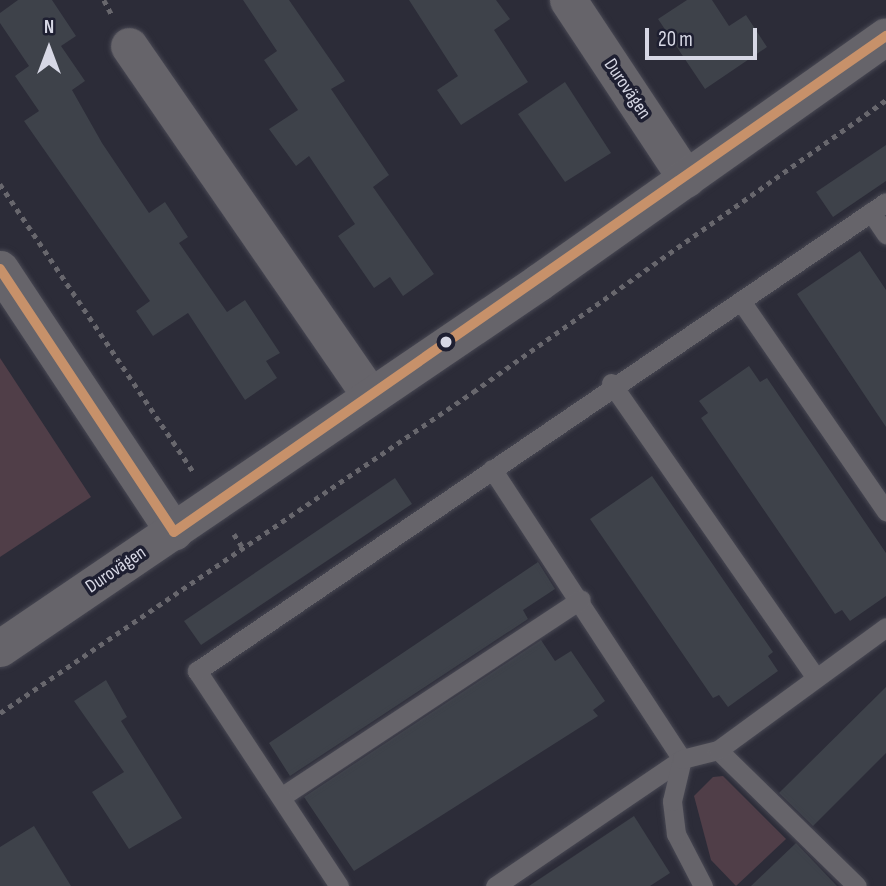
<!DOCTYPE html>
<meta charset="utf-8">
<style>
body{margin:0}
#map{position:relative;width:886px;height:886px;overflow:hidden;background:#2c2c38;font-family:"Sofia Sans Condensed",sans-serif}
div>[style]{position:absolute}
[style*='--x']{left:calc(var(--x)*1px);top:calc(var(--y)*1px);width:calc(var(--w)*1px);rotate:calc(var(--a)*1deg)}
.green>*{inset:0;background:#503e48}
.building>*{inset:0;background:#3e424a}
.path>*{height:4.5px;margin-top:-2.25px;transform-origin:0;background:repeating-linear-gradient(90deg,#68676d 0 5px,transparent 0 10px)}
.roads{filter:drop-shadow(0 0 2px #484853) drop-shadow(0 0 2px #484853)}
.service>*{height:19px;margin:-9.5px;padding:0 9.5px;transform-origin:9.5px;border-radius:9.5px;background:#66646a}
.minor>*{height:37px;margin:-18.5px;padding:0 18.5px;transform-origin:18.5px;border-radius:18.5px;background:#66646a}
.bus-1>*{height:10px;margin:-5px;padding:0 5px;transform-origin:5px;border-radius:5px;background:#c7916a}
.dots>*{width:19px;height:19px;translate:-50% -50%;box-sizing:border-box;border:4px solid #1e1f31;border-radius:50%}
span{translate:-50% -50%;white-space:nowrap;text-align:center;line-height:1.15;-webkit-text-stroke:7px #1e1f31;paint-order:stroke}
.street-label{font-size:19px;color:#d7d8e5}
.north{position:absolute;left:14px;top:14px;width:70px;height:70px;-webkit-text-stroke:5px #1e1f31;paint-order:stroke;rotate:0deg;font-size:19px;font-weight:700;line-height:28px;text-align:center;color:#d7d8e5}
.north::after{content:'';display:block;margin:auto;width:24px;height:32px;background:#d7d8e5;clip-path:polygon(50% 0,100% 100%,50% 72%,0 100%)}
.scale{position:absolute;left:645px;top:28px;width:112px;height:32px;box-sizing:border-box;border:4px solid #d7d8e5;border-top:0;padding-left:9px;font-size:21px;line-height:24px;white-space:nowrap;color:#d7d8e5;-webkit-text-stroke:5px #1e1f31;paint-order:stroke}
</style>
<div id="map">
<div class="green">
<div style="clip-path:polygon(0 358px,91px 497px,0 557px)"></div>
<div style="clip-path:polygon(723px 776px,786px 839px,736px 886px,711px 860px,694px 796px,713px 777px)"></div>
</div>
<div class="building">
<div style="clip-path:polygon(18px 0,52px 0,76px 36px,61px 46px,85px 81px,72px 90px,102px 143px,149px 213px,165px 202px,188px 237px,179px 243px,227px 312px,245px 300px,280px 353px,266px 361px,277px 378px,245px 400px,188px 313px,153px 336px,136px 311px,150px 301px,24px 121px,39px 111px,15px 76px,29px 66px,0 23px,0 13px)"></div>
<div style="clip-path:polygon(243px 0,289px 0,345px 81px,331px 89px,389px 175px,373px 187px,434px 274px,403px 296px,390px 277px,374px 288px,338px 236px,355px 224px,309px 156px,296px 166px,269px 129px,298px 110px,264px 60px,277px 51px)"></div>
<div style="clip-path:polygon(409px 0,496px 0,510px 19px,494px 30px,528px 82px,461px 125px,437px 90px,458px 76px)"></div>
<div style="clip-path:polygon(687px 0,712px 0,729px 26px,746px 15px,767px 47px,705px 89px,658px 19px)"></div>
<div style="clip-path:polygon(565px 82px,611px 153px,565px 182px,518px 114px)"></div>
<div style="clip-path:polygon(886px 145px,886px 181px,833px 217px,816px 192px)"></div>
<div style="clip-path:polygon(860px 251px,886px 290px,886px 427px,797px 294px)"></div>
<div style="clip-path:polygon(749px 366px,760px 382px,767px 378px,886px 553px,886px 596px,850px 621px,842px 610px,835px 614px,701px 418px,708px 413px,699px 401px)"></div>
<div style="clip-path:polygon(652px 476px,773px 652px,768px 656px,778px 671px,728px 707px,719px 695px,713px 698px,590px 519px)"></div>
<div style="clip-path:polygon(395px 478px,412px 504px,201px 645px,184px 621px)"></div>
<div style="clip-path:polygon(538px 562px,555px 589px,523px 610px,528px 619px,290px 776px,269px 743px)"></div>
<div style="clip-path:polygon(541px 640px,555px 661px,571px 651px,605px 701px,593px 710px,598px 716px,354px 871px,304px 797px)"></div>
<div style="clip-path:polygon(106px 680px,127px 717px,121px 721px,182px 818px,129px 849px,92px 792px,124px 772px,74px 701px)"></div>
<div style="clip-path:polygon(886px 687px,886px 753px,813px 826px,779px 793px)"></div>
<div style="clip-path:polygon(634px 816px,670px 873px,650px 886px,529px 886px)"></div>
<div style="clip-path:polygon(34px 826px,71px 886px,0 886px,0 847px)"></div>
<div style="clip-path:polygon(796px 843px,837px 886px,751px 886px)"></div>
</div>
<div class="path">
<div style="--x:104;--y:0;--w:17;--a:62"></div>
<div style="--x:0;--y:184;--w:346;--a:56.1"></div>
<div style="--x:234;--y:534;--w:17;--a:57"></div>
<div style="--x:0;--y:713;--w:572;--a:-34.16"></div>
<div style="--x:473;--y:392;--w:506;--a:-35.26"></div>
</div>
<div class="roads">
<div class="service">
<div style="--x:871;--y:212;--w:27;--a:56"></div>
<div style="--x:743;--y:304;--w:252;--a:55.4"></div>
<div style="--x:611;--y:383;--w:357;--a:55.2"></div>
<div style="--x:492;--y:469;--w:347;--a:56.8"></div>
<div style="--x:682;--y:759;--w:226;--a:145.8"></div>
<div style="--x:718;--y:750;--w:194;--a:44.4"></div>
<div style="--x:281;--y:797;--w:359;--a:-33.4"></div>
<div style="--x:339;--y:886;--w:258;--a:-123.4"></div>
<div style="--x:197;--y:671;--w:833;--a:-34.24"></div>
<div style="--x:703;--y:886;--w:59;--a:-117.4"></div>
<div style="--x:676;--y:834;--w:33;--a:-97"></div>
<div style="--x:672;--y:801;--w:43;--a:-76.6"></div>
<div style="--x:682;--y:759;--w:37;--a:-14"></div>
<div style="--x:718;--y:750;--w:208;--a:-36.2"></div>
</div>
<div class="minor">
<div style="--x:568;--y:0;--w:214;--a:56.5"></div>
<div style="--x:129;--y:46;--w:425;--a:55.4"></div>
<div style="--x:0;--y:269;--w:315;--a:56.5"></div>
<div style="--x:0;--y:648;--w:652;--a:-34.18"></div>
<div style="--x:539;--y:282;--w:425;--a:-35.3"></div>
</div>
</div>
<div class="bus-1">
<div style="--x:0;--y:269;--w:315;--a:56.5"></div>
<div style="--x:174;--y:532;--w:868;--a:-34.86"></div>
</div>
<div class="dots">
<div style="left:446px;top:342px;background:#d7d8e5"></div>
</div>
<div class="street-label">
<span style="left:627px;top:89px;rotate:56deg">Durovägen</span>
<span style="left:116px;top:570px;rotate:-34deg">Durovägen</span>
</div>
<div class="north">N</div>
<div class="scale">20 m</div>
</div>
